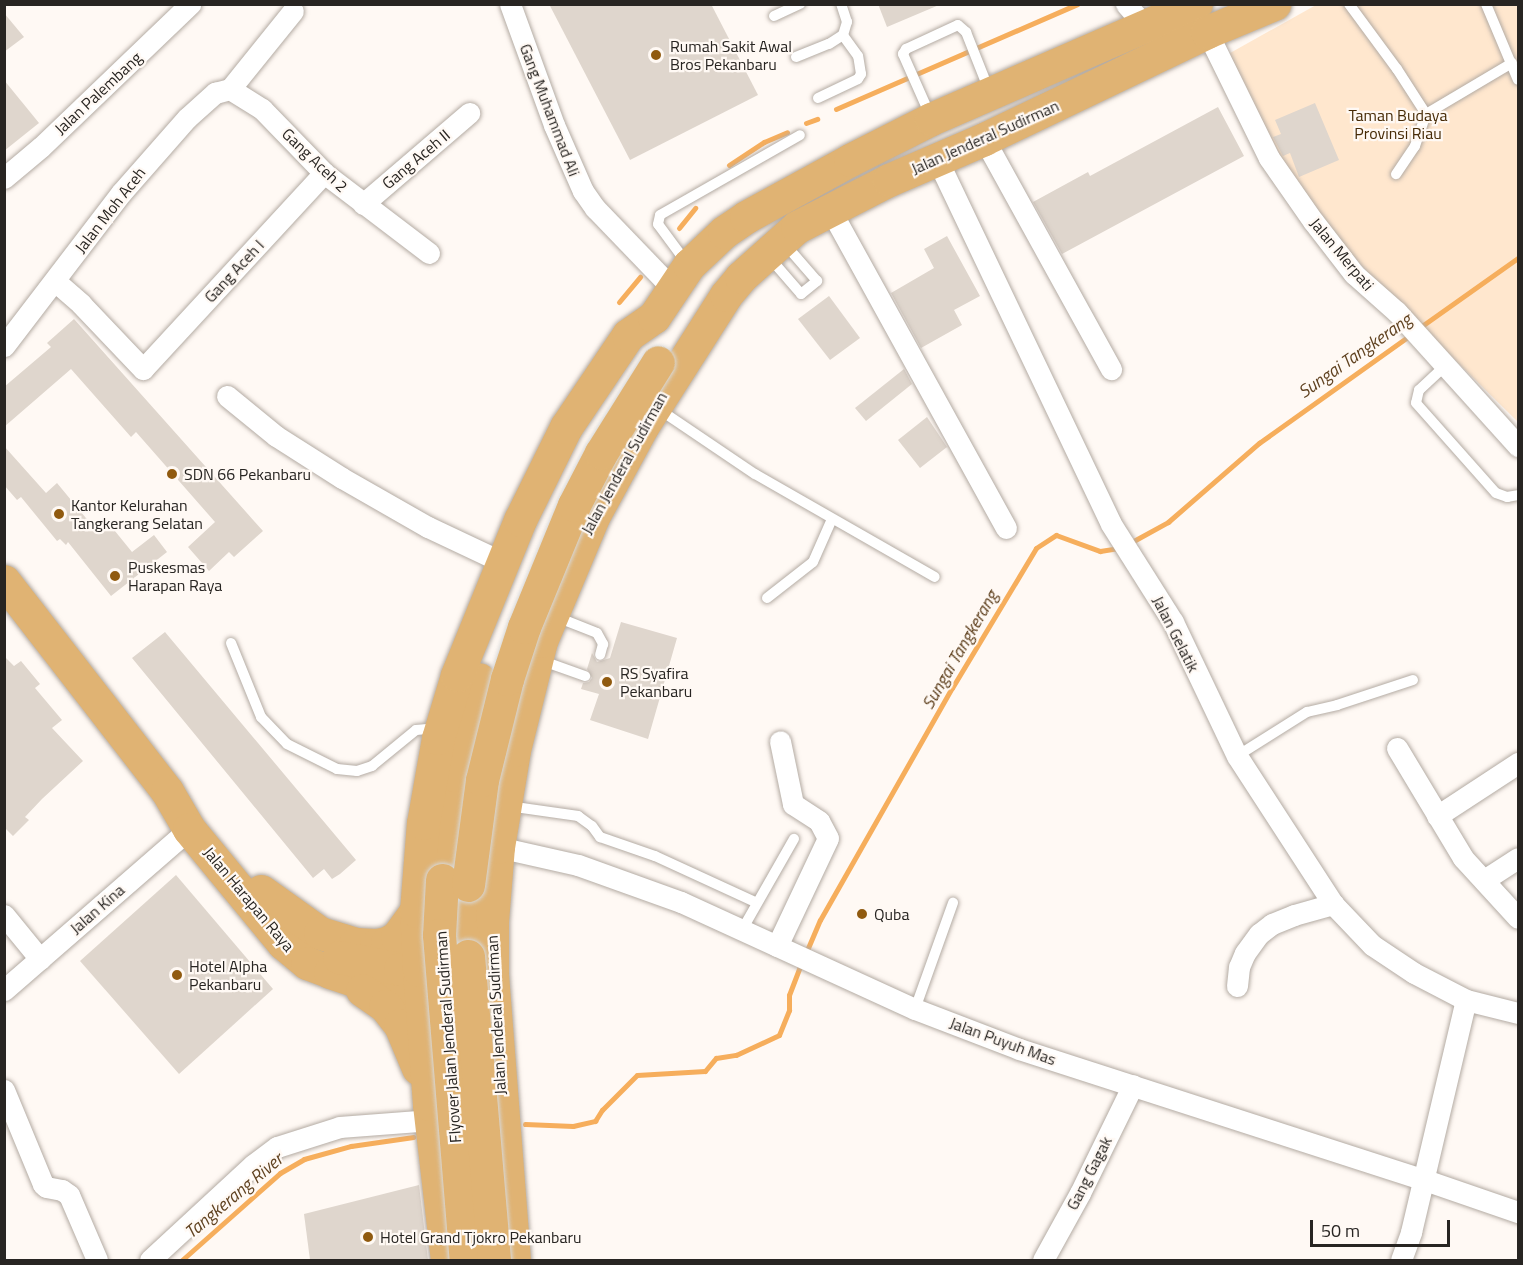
<!DOCTYPE html>
<style>
body{margin:0}
#map{position:relative;width:1523px;height:1265px;overflow:hidden;background:#fff9f4;font-family:"Titillium Web",sans-serif}
div>[style]{position:absolute}
[style*='--x']{left:calc(var(--x)*1px);top:calc(var(--y)*1px);width:calc(var(--w)*1px);rotate:calc(var(--a)*1deg)}
.green>*{inset:0;background:#ffe7ce}
.stream>*{height:5px;margin:-2.5px;padding:0 2.5px;transform-origin:2.5px;border-radius:2.5px;background:#f6ae5c}
.building>*{inset:0;background:#dfd6cd}
.roads{filter:drop-shadow(0 0 2px #b4aba3) drop-shadow(0 0 2px #b4aba3)}
.service>*{height:10px;margin:-5px;padding:0 5px;transform-origin:5px;border-radius:5px;background:#fff}
.minor>*{height:21px;margin:-10.5px;padding:0 10.5px;transform-origin:10.5px;border-radius:10.5px;background:#fff}
.primary>*{height:33px;margin:-16.5px;padding:0 16.5px;transform-origin:16.5px;border-radius:16.5px;background:#e0b373}
.bridges{filter:drop-shadow(0 0 2px #d8d8d7) drop-shadow(0 0 2px #d8d8d7)}
.primary-bridge>*{height:33px;margin:-16.5px;padding:0 16.5px;transform-origin:16.5px;border-radius:16.5px;background:#e0b373}
.dots>*{width:16px;height:16px;translate:-50% -50%;box-sizing:border-box;border:3px solid #fff9f4;border-radius:50%}
span{translate:-50% -50%;white-space:nowrap;text-align:center;line-height:1.15;-webkit-text-stroke:4.5px #fff9f4;paint-order:stroke}
.poi-label{font-size:16px;color:#282522}
.left{translate:0 -50%;text-align:left}
.street-label{font-size:16px;color:#282522}
.park-label{font-size:16px;color:#462a05}
.water-label{font-size:18px;color:#604220;font-style:italic}
.frame{position:absolute;inset:0;border:6px solid #282522;pointer-events:none}
.scale{position:absolute;left:1310px;top:1220px;width:140px;height:27px;box-sizing:border-box;border:3px solid #282522;border-top:0;padding-left:8px;font-size:18px;line-height:21px;white-space:nowrap;color:#282522;-webkit-text-stroke:4px #fff9f4;paint-order:stroke}
</style>
<div id="map">
<div class="green">
<div style="clip-path:polygon(1316px 5px,1518px 5px,1518px 422px,1378px 284px,1299px 194px,1223px 57px)"></div>
</div>
<div class="stream">
<div style="--x:836;--y:109;--w:263;--a:-23.5"></div>
<div style="--x:806;--y:123;--w:12;--a:-20"></div>
<div style="--x:729;--y:165;--w:42;--a:-33.3"></div>
<div style="--x:764;--y:142;--w:25;--a:-23"></div>
<div style="--x:679;--y:228;--w:26;--a:-51"></div>
<div style="--x:619;--y:302;--w:33;--a:-50"></div>
<div style="--x:1419;--y:328;--w:121;--a:-35.3"></div>
<div style="--x:1128;--y:544;--w:46;--a:-28.8"></div>
<div style="--x:1168;--y:522;--w:121;--a:-41"></div>
<div style="--x:1259;--y:443;--w:188;--a:-35.5"></div>
<div style="--x:805;--y:955;--w:38;--a:-67"></div>
<div style="--x:820;--y:920;--w:267;--a:-60.4"></div>
<div style="--x:952;--y:688;--w:163;--a:-59"></div>
<div style="--x:1036;--y:548;--w:24;--a:-33"></div>
<div style="--x:1056;--y:535;--w:47;--a:20"></div>
<div style="--x:1100;--y:551;--w:20;--a:-9"></div>
<div style="--x:525;--y:1124;--w:48;--a:2.4"></div>
<div style="--x:573;--y:1126;--w:23;--a:-13"></div>
<div style="--x:595;--y:1121;--w:13;--a:-58"></div>
<div style="--x:602;--y:1110;--w:49;--a:-45"></div>
<div style="--x:637;--y:1075;--w:68;--a:-3.4"></div>
<div style="--x:705;--y:1071;--w:17;--a:-50"></div>
<div style="--x:716;--y:1058;--w:20;--a:-9"></div>
<div style="--x:736;--y:1055;--w:47;--a:-24.9"></div>
<div style="--x:779;--y:1035;--w:27;--a:-68"></div>
<div style="--x:789;--y:1010;--w:15;--a:-90"></div>
<div style="--x:789;--y:995;--w:34;--a:-69"></div>
<div style="--x:182;--y:1260;--w:131;--a:-41.6"></div>
<div style="--x:280;--y:1173;--w:28;--a:-30"></div>
<div style="--x:304;--y:1159;--w:49;--a:-15.5"></div>
<div style="--x:351;--y:1146;--w:63;--a:-8.3"></div>
</div>
<div class="building">
<div style="clip-path:polygon(549px 4px,711px 4px,758px 95px,630px 160px)"></div>
<div style="clip-path:polygon(878px 4px,939px 4px,939px 5px,887px 27px)"></div>
<div style="clip-path:polygon(4px 13px,24px 37px,4px 52px)"></div>
<div style="clip-path:polygon(4px 80px,39px 123px,4px 151px)"></div>
<div style="clip-path:polygon(1315px 103px,1339px 160px,1299px 177px,1290px 153px,1283px 156px,1273px 137px,1281px 134px,1275px 120px)"></div>
<div style="clip-path:polygon(1218px 107px,1244px 156px,1062px 254px,1033px 202px,1088px 172px,1090px 176px)"></div>
<div style="clip-path:polygon(947px 236px,980px 296px,954px 310px,962px 325px,921px 348px,891px 293px,934px 268px,924px 249px)"></div>
<div style="clip-path:polygon(829px 296px,860px 338px,830px 360px,798px 319px)"></div>
<div style="clip-path:polygon(74px 319px,263px 531px,234px 557px,229px 552px,209px 571px,188px 547px,215px 522px,136px 432px,131px 437px,71px 369px,4px 427px,4px 387px,51px 347px,47px 343px)"></div>
<div style="clip-path:polygon(904px 369px,912px 384px,866px 421px,855px 408px)"></div>
<div style="clip-path:polygon(927px 417px,947px 447px,920px 468px,898px 440px)"></div>
<div style="clip-path:polygon(4px 446px,46px 493px,57px 483px,95px 529px,106px 520px,132px 552px,154px 535px,167px 552px,111px 596px,68px 542px,66px 545px,60px 539px,57px 541px,21px 497px,17px 500px,4px 485px)"></div>
<div style="clip-path:polygon(621px 622px,677px 638px,648px 739px,590px 720px,599px 694px,581px 689px,583px 683px,589px 682px,592px 678px,587px 669px,592px 653px,597px 662px,610px 658px)"></div>
<div style="clip-path:polygon(165px 632px,356px 860px,340px 874px,332px 879px,324px 869px,313px 878px,132px 658px)"></div>
<div style="clip-path:polygon(4px 656px,14px 666px,21px 661px,40px 684px,35px 688px,62px 720px,52px 728px,83px 761px,42px 799px,25px 817px,29px 820px,13px 836px,4px 827px)"></div>
<div style="clip-path:polygon(176px 875px,273px 989px,179px 1074px,80px 961px)"></div>
<div style="clip-path:polygon(419px 1185px,428px 1260px,310px 1260px,304px 1214px)"></div>
</div>
<div class="roads">
<div class="service">
<div style="--x:1349;--y:4;--w:81;--a:53.6"></div>
<div style="--x:1397;--y:69;--w:54;--a:57.2"></div>
<div style="--x:1426;--y:114;--w:34;--a:109"></div>
<div style="--x:1415;--y:146;--w:34;--a:124"></div>
<div style="--x:1486;--y:4;--w:82;--a:67.2"></div>
<div style="--x:774;--y:16;--w:29;--a:-25"></div>
<div style="--x:796;--y:57;--w:35;--a:-22"></div>
<div style="--x:829;--y:44;--w:17;--a:-33"></div>
<div style="--x:843;--y:35;--w:14;--a:-73"></div>
<div style="--x:847;--y:22;--w:19;--a:-108"></div>
<div style="--x:818;--y:98;--w:44;--a:-25.4"></div>
<div style="--x:858;--y:79;--w:6;--a:-59"></div>
<div style="--x:861;--y:74;--w:18;--a:-99"></div>
<div style="--x:858;--y:56;--w:26;--a:-126"></div>
<div style="--x:1426;--y:114;--w:100;--a:-30.7"></div>
<div style="--x:930;--y:115;--w:67;--a:-113.9"></div>
<div style="--x:903;--y:54;--w:6;--a:-59"></div>
<div style="--x:906;--y:49;--w:57;--a:-24.8"></div>
<div style="--x:958;--y:25;--w:11;--a:41"></div>
<div style="--x:966;--y:32;--w:62;--a:68.4"></div>
<div style="--x:769;--y:257;--w:49;--a:49.1"></div>
<div style="--x:801;--y:294;--w:21;--a:-39"></div>
<div style="--x:817;--y:281;--w:50;--a:-131"></div>
<div style="--x:686;--y:262;--w:47;--a:-126.4"></div>
<div style="--x:658;--y:224;--w:9;--a:-77"></div>
<div style="--x:660;--y:215;--w:161;--a:-29.7"></div>
<div style="--x:1446;--y:365;--w:37;--a:137"></div>
<div style="--x:1419;--y:390;--w:13;--a:103"></div>
<div style="--x:1416;--y:403;--w:120;--a:48.4"></div>
<div style="--x:1496;--y:493;--w:12;--a:20"></div>
<div style="--x:1507;--y:497;--w:11;--a:-10"></div>
<div style="--x:657;--y:408;--w:118;--a:34"></div>
<div style="--x:755;--y:474;--w:207;--a:29.8"></div>
<div style="--x:767;--y:598;--w:58;--a:-38"></div>
<div style="--x:813;--y:562;--w:47;--a:-66.2"></div>
<div style="--x:554;--y:616;--w:46;--a:21.6"></div>
<div style="--x:597;--y:633;--w:13;--a:61"></div>
<div style="--x:603;--y:644;--w:11;--a:105"></div>
<div style="--x:231;--y:643;--w:80;--a:67.9"></div>
<div style="--x:261;--y:717;--w:37;--a:46"></div>
<div style="--x:287;--y:744;--w:56;--a:26.6"></div>
<div style="--x:337;--y:769;--w:20;--a:6"></div>
<div style="--x:357;--y:771;--w:16;--a:-18"></div>
<div style="--x:372;--y:766;--w:57;--a:-39.3"></div>
<div style="--x:416;--y:730;--w:22;--a:-5"></div>
<div style="--x:540;--y:660;--w:48;--a:19.6"></div>
<div style="--x:1237;--y:756;--w:83;--a:-32.2"></div>
<div style="--x:1307;--y:712;--w:31;--a:-13"></div>
<div style="--x:1337;--y:705;--w:80;--a:-18.2"></div>
<div style="--x:508;--y:806;--w:71;--a:8.1"></div>
<div style="--x:578;--y:816;--w:17;--a:36"></div>
<div style="--x:592;--y:826;--w:14;--a:54"></div>
<div style="--x:600;--y:837;--w:58;--a:19.1"></div>
<div style="--x:655;--y:856;--w:112;--a:24.7"></div>
<div style="--x:742;--y:930;--w:105;--a:-60.3"></div>
<div style="--x:915;--y:1009;--w:113;--a:-70.3"></div>
</div>
<div class="minor">
<div style="--x:510;--y:4;--w:129;--a:70"></div>
<div style="--x:554;--y:125;--w:72;--a:66.3"></div>
<div style="--x:583;--y:191;--w:21;--a:55"></div>
<div style="--x:595;--y:208;--w:112;--a:46.1"></div>
<div style="--x:1126;--y:4;--w:30;--a:49"></div>
<div style="--x:1207;--y:32;--w:140;--a:63.8"></div>
<div style="--x:1269;--y:158;--w:77;--a:55.1"></div>
<div style="--x:1313;--y:221;--w:67;--a:52.3"></div>
<div style="--x:1354;--y:274;--w:57;--a:41.5"></div>
<div style="--x:1397;--y:312;--w:181;--a:47.9"></div>
<div style="--x:230;--y:89;--w:38;--a:32"></div>
<div style="--x:262;--y:109;--w:89;--a:45.9"></div>
<div style="--x:324;--y:173;--w:132;--a:37.3"></div>
<div style="--x:230;--y:89;--w:100;--a:-51.1"></div>
<div style="--x:984;--y:139;--w:263;--a:61.1"></div>
<div style="--x:937;--y:159;--w:404;--a:64.5"></div>
<div style="--x:1111;--y:524;--w:116;--a:57.7"></div>
<div style="--x:1173;--y:622;--w:148;--a:64.5"></div>
<div style="--x:1237;--y:756;--w:176;--a:57"></div>
<div style="--x:1333;--y:904;--w:57;--a:46.4"></div>
<div style="--x:1372;--y:945;--w:50;--a:33.7"></div>
<div style="--x:1414;--y:973;--w:59;--a:27.4"></div>
<div style="--x:1466;--y:1000;--w:54;--a:14"></div>
<div style="--x:4;--y:178;--w:48;--a:-40"></div>
<div style="--x:41;--y:147;--w:207;--a:-43.8"></div>
<div style="--x:363;--y:204;--w:140;--a:-40.6"></div>
<div style="--x:831;--y:211;--w:362;--a:61.1"></div>
<div style="--x:55;--y:281;--w:35;--a:41"></div>
<div style="--x:81;--y:304;--w:90;--a:46.4"></div>
<div style="--x:143;--y:369;--w:267;--a:-47.3"></div>
<div style="--x:4;--y:346;--w:193;--a:-52.6"></div>
<div style="--x:121;--y:193;--w:100;--a:-48.7"></div>
<div style="--x:187;--y:118;--w:38;--a:-42"></div>
<div style="--x:215;--y:93;--w:16;--a:-15"></div>
<div style="--x:227;--y:396;--w:63;--a:39.2"></div>
<div style="--x:276;--y:436;--w:78;--a:32.5"></div>
<div style="--x:342;--y:478;--w:99;--a:29.7"></div>
<div style="--x:428;--y:527;--w:82;--a:25.3"></div>
<div style="--x:1397;--y:748;--w:128;--a:59"></div>
<div style="--x:1463;--y:858;--w:81;--a:47.5"></div>
<div style="--x:1437;--y:816;--w:97;--a:-33.2"></div>
<div style="--x:498;--y:847;--w:82;--a:12.7"></div>
<div style="--x:578;--y:865;--w:109;--a:19.8"></div>
<div style="--x:681;--y:902;--w:257;--a:24.6"></div>
<div style="--x:915;--y:1009;--w:111;--a:21"></div>
<div style="--x:1019;--y:1049;--w:423;--a:17.9"></div>
<div style="--x:1422;--y:1179;--w:102;--a:19"></div>
<div style="--x:1484;--y:880;--w:40;--a:-32.9"></div>
<div style="--x:4;--y:915;--w:57;--a:50.7"></div>
<div style="--x:777;--y:946;--w:119;--a:-64.7"></div>
<div style="--x:828;--y:838;--w:19;--a:-118"></div>
<div style="--x:819;--y:821;--w:31;--a:-147"></div>
<div style="--x:793;--y:804;--w:64;--a:-101.7"></div>
<div style="--x:1237;--y:986;--w:19;--a:-84"></div>
<div style="--x:1239;--y:967;--w:15;--a:-67"></div>
<div style="--x:1245;--y:953;--w:24;--a:-54"></div>
<div style="--x:1259;--y:934;--w:16;--a:-38"></div>
<div style="--x:1272;--y:924;--w:24;--a:-22"></div>
<div style="--x:1294;--y:915;--w:41;--a:-15.8"></div>
<div style="--x:4;--y:990;--w:245;--a:-41"></div>
<div style="--x:4;--y:1090;--w:102;--a:67.5"></div>
<div style="--x:43;--y:1184;--w:4;--a:45"></div>
<div style="--x:46;--y:1187;--w:16;--a:11"></div>
<div style="--x:62;--y:1190;--w:9;--a:36"></div>
<div style="--x:69;--y:1195;--w:71;--a:66.7"></div>
<div style="--x:150;--y:1260;--w:140;--a:-42.7"></div>
<div style="--x:253;--y:1165;--w:30;--a:-37"></div>
<div style="--x:277;--y:1147;--w:66;--a:-17.6"></div>
<div style="--x:340;--y:1127;--w:91;--a:-4.4"></div>
<div style="--x:1043;--y:1260;--w:77;--a:-61.1"></div>
<div style="--x:1080;--y:1193;--w:120;--a:-63.9"></div>
<div style="--x:1401;--y:1260;--w:30;--a:-70"></div>
<div style="--x:1411;--y:1232;--w:238;--a:-76.7"></div>
</div>
<div class="primary">
<div style="--x:4;--y:581;--w:266;--a:52.2"></div>
<div style="--x:167;--y:791;--w:44;--a:59.9"></div>
<div style="--x:189;--y:829;--w:148;--a:50.5"></div>
<div style="--x:283;--y:943;--w:31;--a:40"></div>
<div style="--x:307;--y:963;--w:25;--a:21"></div>
<div style="--x:330;--y:972;--w:97;--a:18.6"></div>
<div style="--x:422;--y:1003;--w:19;--a:3"></div>
<div style="--x:442;--y:880;--w:106;--a:-83.5"></div>
<div style="--x:454;--y:775;--w:99;--a:-75.4"></div>
<div style="--x:468;--y:885;--w:71;--a:90"></div>
<div style="--x:261;--y:891;--w:72;--a:35.4"></div>
<div style="--x:320;--y:933;--w:37;--a:17"></div>
<div style="--x:355;--y:944;--w:21;--a:3"></div>
<div style="--x:376;--y:945;--w:11;--a:-10"></div>
<div style="--x:387;--y:943;--w:12;--a:-31"></div>
<div style="--x:397;--y:937;--w:32;--a:-54"></div>
<div style="--x:339;--y:957;--w:62;--a:11.1"></div>
<div style="--x:400;--y:969;--w:39;--a:3"></div>
<div style="--x:362;--y:990;--w:28;--a:35"></div>
<div style="--x:385;--y:1006;--w:24;--a:52"></div>
<div style="--x:400;--y:1025;--w:47;--a:67.3"></div>
<div style="--x:447;--y:1260;--w:157;--a:-96.6"></div>
<div style="--x:429;--y:1104;--w:134;--a:-94.3"></div>
<div style="--x:419;--y:970;--w:59;--a:-92.9"></div>
<div style="--x:416;--y:911;--w:88;--a:-85.5"></div>
<div style="--x:423;--y:823;--w:86;--a:-80"></div>
<div style="--x:438;--y:738;--w:66;--a:-73.2"></div>
<div style="--x:457;--y:675;--w:167;--a:-67.9"></div>
<div style="--x:520;--y:520;--w:104;--a:-63.7"></div>
<div style="--x:566;--y:427;--w:111;--a:-56"></div>
<div style="--x:628;--y:335;--w:32;--a:-35"></div>
<div style="--x:654;--y:317;--w:63;--a:-56.1"></div>
<div style="--x:689;--y:265;--w:48;--a:-43.3"></div>
<div style="--x:724;--y:232;--w:27;--a:-34"></div>
<div style="--x:746;--y:217;--w:119;--a:-28.7"></div>
<div style="--x:850;--y:160;--w:91;--a:-26.8"></div>
<div style="--x:931;--y:119;--w:289;--a:-23.5"></div>
<div style="--x:514;--y:1260;--w:290;--a:-94.4"></div>
<div style="--x:492;--y:971;--w:50;--a:-90"></div>
<div style="--x:492;--y:921;--w:74;--a:-85.4"></div>
<div style="--x:498;--y:847;--w:98;--a:-80.6"></div>
<div style="--x:514;--y:750;--w:112;--a:-76.1"></div>
<div style="--x:541;--y:641;--w:137;--a:-67.2"></div>
<div style="--x:594;--y:515;--w:100;--a:-61.4"></div>
<div style="--x:642;--y:427;--w:156;--a:-57.5"></div>
<div style="--x:726;--y:295;--w:23;--a:-50"></div>
<div style="--x:741;--y:277;--w:75;--a:-41.8"></div>
<div style="--x:797;--y:227;--w:103;--a:-27.1"></div>
<div style="--x:889;--y:180;--w:103;--a:-23.3"></div>
<div style="--x:984;--y:139;--w:247;--a:-25.6"></div>
<div style="--x:1207;--y:32;--w:73;--a:-22.7"></div>
</div>
</div>
<div class="bridges">
<div class="primary-bridge">
<div style="--x:442;--y:880;--w:55;--a:93.1"></div>
<div style="--x:439;--y:935;--w:326;--a:85.3"></div>
<div style="--x:468;--y:885;--w:106;--a:-82.4"></div>
<div style="--x:482;--y:780;--w:104;--a:-76.1"></div>
<div style="--x:507;--y:679;--w:55;--a:-71.9"></div>
<div style="--x:524;--y:627;--w:132;--a:-67.7"></div>
<div style="--x:574;--y:505;--w:59;--a:-62.6"></div>
<div style="--x:601;--y:453;--w:107;--a:-57.9"></div>
<div style="--x:468;--y:956;--w:305;--a:85.1"></div>
</div>
</div>
<div class="dots">
<div style="left:656px;top:55px;background:#905a0f"></div>
<div style="left:172px;top:474px;background:#905a0f"></div>
<div style="left:59px;top:514px;background:#905a0f"></div>
<div style="left:115px;top:576px;background:#905a0f"></div>
<div style="left:607px;top:682px;background:#905a0f"></div>
<div style="left:862px;top:914px;background:#905a0f"></div>
<div style="left:177px;top:975px;background:#905a0f"></div>
<div style="left:368px;top:1237px;background:#905a0f"></div>
</div>
<div class="poi-label">
<span class="left" style="left:670px;top:55px">Rumah Sakit Awal<br>Bros Pekanbaru</span>
<span class="left" style="left:184px;top:474px">SDN 66 Pekanbaru</span>
<span class="left" style="left:71px;top:514px">Kantor Kelurahan<br>Tangkerang Selatan</span>
<span class="left" style="left:128px;top:576px">Puskesmas<br>Harapan Raya</span>
<span class="left" style="left:620px;top:682px">RS Syafira<br>Pekanbaru</span>
<span class="left" style="left:874px;top:914px">Quba</span>
<span class="left" style="left:189px;top:975px">Hotel Alpha<br>Pekanbaru</span>
<span class="left" style="left:380px;top:1237px">Hotel Grand Tjokro Pekanbaru</span>
</div>
<div class="street-label">
<span style="left:98px;top:93px;rotate:-43deg">Jalan Palembang</span>
<span style="left:550px;top:110px;rotate:69deg">Gang Muhammad Ali</span>
<span style="left:985px;top:137px;rotate:-24deg">Jalan Jenderal Sudirman</span>
<span style="left:416px;top:159px;rotate:-40deg">Gang Aceh II</span>
<span style="left:315px;top:160px;rotate:44deg">Gang Aceh 2</span>
<span style="left:110px;top:210px;rotate:-52deg">Jalan Moh Aceh</span>
<span style="left:1342px;top:254px;rotate:50deg">Jalan Merpati</span>
<span style="left:234px;top:271px;rotate:-47deg">Gang Aceh I</span>
<span style="left:624px;top:463px;rotate:-61deg">Jalan Jenderal Sudirman</span>
<span style="left:1176px;top:634px;rotate:63deg">Jalan Gelatik</span>
<span style="left:249px;top:899px;rotate:50deg">Jalan Harapan Raya</span>
<span style="left:97px;top:909px;rotate:-41deg">Jalan Kina</span>
<span style="left:496px;top:1015px;rotate:-93deg">Jalan Jenderal Sudirman</span>
<span style="left:448px;top:1037px;rotate:-94deg">Flyover Jalan Jenderal Sudirman</span>
<span style="left:1003px;top:1041px;rotate:20deg">Jalan Puyuh Mas</span>
<span style="left:1089px;top:1173px;rotate:-63deg">Gang Gagak</span>
</div>
<div class="park-label">
<span style="left:1398px;top:124px">Taman Budaya<br>Provinsi Riau</span>
</div>
<div class="water-label">
<span style="left:1355px;top:356px;rotate:-35deg">Sungai Tangkerang</span>
<span style="left:960px;top:650px;rotate:-60deg">Sungai Tangkerang</span>
<span style="left:234px;top:1196px;rotate:-40deg">Tangkerang River</span>
</div>
<div class="frame"></div>
<div class="scale">50 m</div>
</div>
